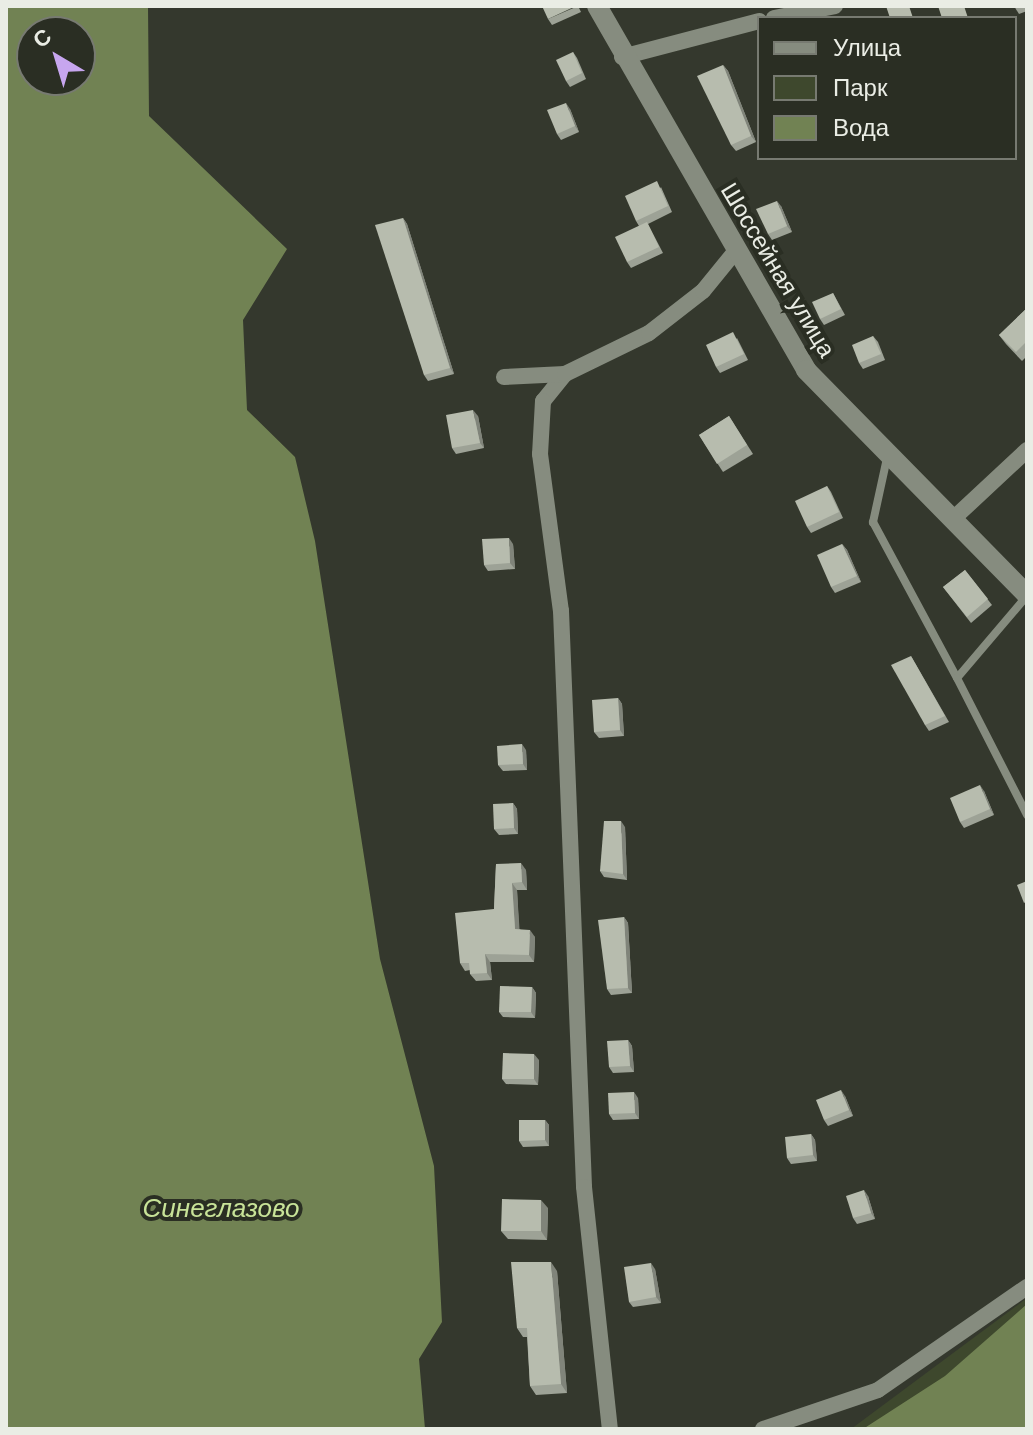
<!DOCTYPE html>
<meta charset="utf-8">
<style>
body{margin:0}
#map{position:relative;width:1033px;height:1435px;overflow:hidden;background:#34382d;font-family:Arial,sans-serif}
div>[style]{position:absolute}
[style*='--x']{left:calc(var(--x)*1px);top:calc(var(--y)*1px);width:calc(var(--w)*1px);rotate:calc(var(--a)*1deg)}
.green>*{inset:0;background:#3e482d}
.water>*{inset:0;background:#718253}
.service>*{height:8px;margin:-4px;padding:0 4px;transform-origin:4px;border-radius:4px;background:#868c7f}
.minor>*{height:16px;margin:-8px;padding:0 8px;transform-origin:8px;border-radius:8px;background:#868c7f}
.tertiary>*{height:20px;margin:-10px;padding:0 10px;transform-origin:10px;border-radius:10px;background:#868c7f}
.wall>*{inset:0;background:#9da296}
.shaded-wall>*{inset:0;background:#80847a}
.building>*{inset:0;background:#b7bcae}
span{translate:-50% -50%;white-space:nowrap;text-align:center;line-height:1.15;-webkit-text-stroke:8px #2a2e23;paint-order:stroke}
.street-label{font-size:24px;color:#eaede5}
.water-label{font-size:26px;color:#c8e398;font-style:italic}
.frame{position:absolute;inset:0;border:8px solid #eaede5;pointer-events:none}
.legend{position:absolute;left:757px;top:16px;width:260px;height:144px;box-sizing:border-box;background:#2a2e23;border:2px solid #777a71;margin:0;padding:10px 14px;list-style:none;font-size:24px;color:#eaede5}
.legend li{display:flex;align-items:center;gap:16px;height:40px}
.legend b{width:40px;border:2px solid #777a71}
.north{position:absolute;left:16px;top:16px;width:80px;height:80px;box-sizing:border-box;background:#2a2e23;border:2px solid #777a71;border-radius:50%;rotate:322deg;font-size:22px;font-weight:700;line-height:32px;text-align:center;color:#eaede5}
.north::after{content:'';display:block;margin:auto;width:28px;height:36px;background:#c7a6ef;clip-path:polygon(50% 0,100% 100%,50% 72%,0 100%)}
</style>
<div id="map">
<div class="green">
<div style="clip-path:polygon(1027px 1298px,1027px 1429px,851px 1429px)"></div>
</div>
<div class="water">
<div style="clip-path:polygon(evenodd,6px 6px,148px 6px,149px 116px,287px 249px,243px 320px,247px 410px,295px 457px,315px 541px,380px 959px,434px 1166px,442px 1322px,419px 1359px,425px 1429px,6px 1429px,6px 6px,32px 32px,80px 32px,80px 80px,32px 80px,32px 32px)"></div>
<div style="clip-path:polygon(1027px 1304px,1027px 1429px,863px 1429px,945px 1376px)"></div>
</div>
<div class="service">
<div style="--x:887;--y:458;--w:66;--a:102.3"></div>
<div style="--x:873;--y:522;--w:177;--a:61.7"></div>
<div style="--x:1026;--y:597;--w:106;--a:130.4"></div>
<div style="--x:957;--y:678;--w:154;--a:62.9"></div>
</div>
<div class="minor">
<div style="--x:774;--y:18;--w:62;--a:-11.1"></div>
<div style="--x:622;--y:57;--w:142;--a:-14.7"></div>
<div style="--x:565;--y:374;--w:35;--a:129"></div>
<div style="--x:543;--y:401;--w:53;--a:93.2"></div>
<div style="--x:540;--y:454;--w:158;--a:82.4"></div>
<div style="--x:561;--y:611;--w:576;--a:87.71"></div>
<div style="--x:584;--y:1187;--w:243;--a:83.9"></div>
<div style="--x:504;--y:377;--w:61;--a:-2.8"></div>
<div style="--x:565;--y:374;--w:93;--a:-26"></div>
<div style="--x:649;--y:333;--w:68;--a:-37.9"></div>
<div style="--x:703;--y:291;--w:49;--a:-50.8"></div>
<div style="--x:953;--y:519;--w:101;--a:-43"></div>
<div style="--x:763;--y:1429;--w:121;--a:-18.7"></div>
<div style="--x:878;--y:1390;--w:181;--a:-34.7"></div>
</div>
<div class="tertiary">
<div style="--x:597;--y:6;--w:420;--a:60.1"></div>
<div style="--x:806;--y:370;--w:315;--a:45.5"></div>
</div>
<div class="wall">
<div style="clip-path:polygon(578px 6px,581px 12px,552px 25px,548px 19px)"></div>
<div style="clip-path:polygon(1014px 6px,1027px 6px,1027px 11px,1019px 14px)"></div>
<div style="clip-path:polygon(573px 52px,577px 58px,586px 79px,570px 87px,566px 81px)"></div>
<div style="clip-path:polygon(723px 65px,728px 71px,756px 142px,736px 151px,731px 145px)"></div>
<div style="clip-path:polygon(570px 109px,579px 132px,561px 140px,557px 134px)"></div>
<div style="clip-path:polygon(661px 187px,672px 212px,648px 224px,663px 253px,631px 268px,627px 262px,639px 226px,636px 221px)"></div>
<div style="clip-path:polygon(781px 206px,792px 232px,772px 240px,768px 234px)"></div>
<div style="clip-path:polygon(403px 218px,407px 224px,454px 374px,428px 381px,424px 375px)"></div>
<div style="clip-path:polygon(833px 293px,845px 315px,824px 325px,820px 319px)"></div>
<div style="clip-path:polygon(1027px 308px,1027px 356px,1022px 361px,1006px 344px,999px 335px)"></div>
<div style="clip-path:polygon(873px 336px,878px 342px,885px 360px,863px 369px,859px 363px)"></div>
<div style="clip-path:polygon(737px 338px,748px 360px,720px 373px,716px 367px)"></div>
<div style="clip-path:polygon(478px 416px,484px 448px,456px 454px,452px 448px)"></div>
<div style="clip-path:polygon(729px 416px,753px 454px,723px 472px,699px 435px)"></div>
<div style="clip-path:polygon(827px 486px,831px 492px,843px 518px,811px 533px,807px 527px)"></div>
<div style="clip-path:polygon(513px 544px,515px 569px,488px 571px,484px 565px)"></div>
<div style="clip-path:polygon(842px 544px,847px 550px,861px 582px,835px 593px,831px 587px)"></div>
<div style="clip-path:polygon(965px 570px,992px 605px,971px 623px,943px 587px)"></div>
<div style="clip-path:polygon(911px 656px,949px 722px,929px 731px,925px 725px)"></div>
<div style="clip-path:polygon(618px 698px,622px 704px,624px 736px,599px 738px,594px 732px)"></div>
<div style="clip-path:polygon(526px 750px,527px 770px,503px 771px,498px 765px)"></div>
<div style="clip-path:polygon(984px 791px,994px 815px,964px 828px,960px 822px)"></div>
<div style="clip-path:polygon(513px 803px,517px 809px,518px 834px,499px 835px,494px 829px)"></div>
<div style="clip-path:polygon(625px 827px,627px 880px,604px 877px,600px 871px)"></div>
<div style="clip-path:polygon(496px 864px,526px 870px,527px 890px,517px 890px,519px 929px,535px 937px,534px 962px,490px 962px,492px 980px,476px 981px,470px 974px,470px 970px,465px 971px,460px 963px,494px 909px)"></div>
<div style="clip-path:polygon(624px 917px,628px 923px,632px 993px,611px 995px,607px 989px)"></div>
<div style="clip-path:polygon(532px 987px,536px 993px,535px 1018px,503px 1017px,499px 1012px)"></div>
<div style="clip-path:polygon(628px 1040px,632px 1046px,634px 1072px,613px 1073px,609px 1067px)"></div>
<div style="clip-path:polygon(539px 1060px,538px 1085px,506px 1084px,502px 1079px)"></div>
<div style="clip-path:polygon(845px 1096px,853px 1116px,828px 1126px,824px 1120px)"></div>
<div style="clip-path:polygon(638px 1098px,639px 1119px,613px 1120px,609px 1114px)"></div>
<div style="clip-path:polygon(545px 1120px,549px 1125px,549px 1146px,523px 1147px,519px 1141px)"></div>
<div style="clip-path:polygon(811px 1134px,815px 1140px,817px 1161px,791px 1164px,787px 1158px)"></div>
<div style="clip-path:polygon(868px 1196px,875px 1219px,857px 1224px,853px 1218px)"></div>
<div style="clip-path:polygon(548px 1208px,547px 1240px,508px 1239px,501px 1231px)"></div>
<div style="clip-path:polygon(655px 1269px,661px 1303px,633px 1307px,629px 1302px)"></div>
<div style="clip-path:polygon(557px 1271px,567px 1393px,536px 1395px,530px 1386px,527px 1337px,523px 1337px,517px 1328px)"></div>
</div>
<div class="shaded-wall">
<div style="clip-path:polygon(723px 65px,728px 71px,756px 142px,751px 136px)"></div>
<div style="clip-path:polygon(566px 103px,570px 109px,579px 132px,575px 126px)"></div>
<div style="clip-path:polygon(777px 201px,781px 206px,792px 232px,787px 226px)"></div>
<div style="clip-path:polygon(403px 218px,407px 224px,454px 374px,450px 368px)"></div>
<div style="clip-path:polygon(473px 410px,478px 416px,484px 448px,480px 443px)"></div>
<div style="clip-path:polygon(509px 538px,513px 544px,515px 569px,510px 563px)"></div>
<div style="clip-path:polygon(842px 544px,847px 550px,861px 582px,857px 576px)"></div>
<div style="clip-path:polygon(618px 698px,622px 704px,624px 736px,620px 730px)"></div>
<div style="clip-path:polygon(522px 744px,526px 750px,527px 770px,523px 764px)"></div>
<div style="clip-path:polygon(980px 785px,984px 791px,994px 815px,990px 809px)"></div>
<div style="clip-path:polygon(513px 803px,517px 809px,518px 834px,514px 828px)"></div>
<div style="clip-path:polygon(621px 821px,625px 827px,627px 880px,623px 874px)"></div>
<div style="clip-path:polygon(521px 863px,526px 870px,527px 890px,522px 882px)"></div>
<div style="clip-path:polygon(512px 883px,517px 890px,520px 937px,515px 929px)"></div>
<div style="clip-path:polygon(624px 917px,628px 923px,632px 993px,628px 988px)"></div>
<div style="clip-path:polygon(530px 930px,535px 937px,534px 962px,529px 955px)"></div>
<div style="clip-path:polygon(485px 954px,490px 962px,492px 980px,487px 973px)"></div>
<div style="clip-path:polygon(532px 987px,536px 993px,535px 1018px,531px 1012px)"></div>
<div style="clip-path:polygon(628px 1040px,632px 1046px,634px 1072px,630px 1066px)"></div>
<div style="clip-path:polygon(534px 1054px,539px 1060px,538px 1085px,534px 1079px)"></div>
<div style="clip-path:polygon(841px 1090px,845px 1096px,853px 1116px,849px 1110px)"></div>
<div style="clip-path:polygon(634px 1092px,638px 1098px,639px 1119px,635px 1113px)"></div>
<div style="clip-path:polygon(545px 1120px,549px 1125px,549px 1146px,545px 1140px)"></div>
<div style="clip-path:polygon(811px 1134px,815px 1140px,817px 1161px,813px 1155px)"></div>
<div style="clip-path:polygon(864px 1190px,868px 1196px,875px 1219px,871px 1213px)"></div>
<div style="clip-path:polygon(541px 1200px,548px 1208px,547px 1240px,541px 1231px)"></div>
<div style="clip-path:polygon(551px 1262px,557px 1271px,567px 1393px,561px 1384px)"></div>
<div style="clip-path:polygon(651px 1263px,655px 1269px,661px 1303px,656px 1297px)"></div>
</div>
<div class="building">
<div style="clip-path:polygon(542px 6px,576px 6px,548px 19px)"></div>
<div style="clip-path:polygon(886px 6px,909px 6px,913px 18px,890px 18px)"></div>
<div style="clip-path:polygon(938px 6px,964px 6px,968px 18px,942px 18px)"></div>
<div style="clip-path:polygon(573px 52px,582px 73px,566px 81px,556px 60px)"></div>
<div style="clip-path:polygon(723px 65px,751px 136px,731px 145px,697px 76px)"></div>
<div style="clip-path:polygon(566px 103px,575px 126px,557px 134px,547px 110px)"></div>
<div style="clip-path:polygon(657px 181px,668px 206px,636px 221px,625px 196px)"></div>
<div style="clip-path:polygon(777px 201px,787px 226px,768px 234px,756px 209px)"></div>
<div style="clip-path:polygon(403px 218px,450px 368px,424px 375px,375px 225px)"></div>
<div style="clip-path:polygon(647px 222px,659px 247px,627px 262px,615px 237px)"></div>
<div style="clip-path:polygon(833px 293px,841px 309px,820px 319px,812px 302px)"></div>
<div style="clip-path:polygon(1027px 308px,1027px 341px,1016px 352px,999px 335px)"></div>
<div style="clip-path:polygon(733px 332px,744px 354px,716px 367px,706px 345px)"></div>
<div style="clip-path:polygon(873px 336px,881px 354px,859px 363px,852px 345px)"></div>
<div style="clip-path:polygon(473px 410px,480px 443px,452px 448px,446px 415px)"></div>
<div style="clip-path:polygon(729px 416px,747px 445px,717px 464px,699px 435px)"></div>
<div style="clip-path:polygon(827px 486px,839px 512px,807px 527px,795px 501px)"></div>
<div style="clip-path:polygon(509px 538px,510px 563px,484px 565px,482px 539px)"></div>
<div style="clip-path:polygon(842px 544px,857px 576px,831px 587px,817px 555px)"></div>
<div style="clip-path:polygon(965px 570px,988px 599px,967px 617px,943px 587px)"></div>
<div style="clip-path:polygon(911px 656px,945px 716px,925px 725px,891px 665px)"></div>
<div style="clip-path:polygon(618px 698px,620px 730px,594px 732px,592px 700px)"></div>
<div style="clip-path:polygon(522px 744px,523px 764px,498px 765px,497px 746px)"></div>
<div style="clip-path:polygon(980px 785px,990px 809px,960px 822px,950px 798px)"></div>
<div style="clip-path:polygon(513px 803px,514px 828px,494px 829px,493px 804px)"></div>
<div style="clip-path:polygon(604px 821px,621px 821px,623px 874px,600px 871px)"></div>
<div style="clip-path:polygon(521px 863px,522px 882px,512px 883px,515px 929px,530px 930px,529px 955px,485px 954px,487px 973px,470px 974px,469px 963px,460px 963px,455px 913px,494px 909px,496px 864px)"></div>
<div style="clip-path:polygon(1027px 881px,1027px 901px,1024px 903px,1017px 885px)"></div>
<div style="clip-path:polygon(624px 917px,628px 988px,607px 989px,598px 920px)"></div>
<div style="clip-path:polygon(500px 986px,532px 987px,531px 1012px,499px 1012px)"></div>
<div style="clip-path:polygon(628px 1040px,630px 1066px,609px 1067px,607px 1041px)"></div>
<div style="clip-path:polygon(503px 1053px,534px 1054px,534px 1079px,502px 1079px)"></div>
<div style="clip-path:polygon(841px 1090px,849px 1110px,824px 1120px,816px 1100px)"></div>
<div style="clip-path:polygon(634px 1092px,635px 1113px,609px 1114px,608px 1093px)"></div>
<div style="clip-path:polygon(519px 1120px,545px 1120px,545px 1140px,519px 1141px)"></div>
<div style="clip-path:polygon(811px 1134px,813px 1155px,787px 1158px,785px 1137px)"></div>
<div style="clip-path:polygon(864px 1190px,871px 1213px,853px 1218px,846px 1196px)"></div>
<div style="clip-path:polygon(502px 1199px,541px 1200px,541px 1231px,501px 1231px)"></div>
<div style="clip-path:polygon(511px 1262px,551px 1262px,561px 1384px,530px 1386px,527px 1328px,517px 1328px)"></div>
<div style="clip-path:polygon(651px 1263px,656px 1297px,629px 1302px,624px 1267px)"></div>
</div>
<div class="street-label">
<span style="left:778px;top:270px;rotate:59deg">Шоссейная улица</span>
</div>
<div class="water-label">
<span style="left:221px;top:1209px">Синеглазово</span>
</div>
<div class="frame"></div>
<ul class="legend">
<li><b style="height:10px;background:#868c7f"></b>Улица</li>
<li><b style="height:22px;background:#3e482d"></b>Парк</li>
<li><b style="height:22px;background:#718253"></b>Вода</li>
</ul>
<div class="north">С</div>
</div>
